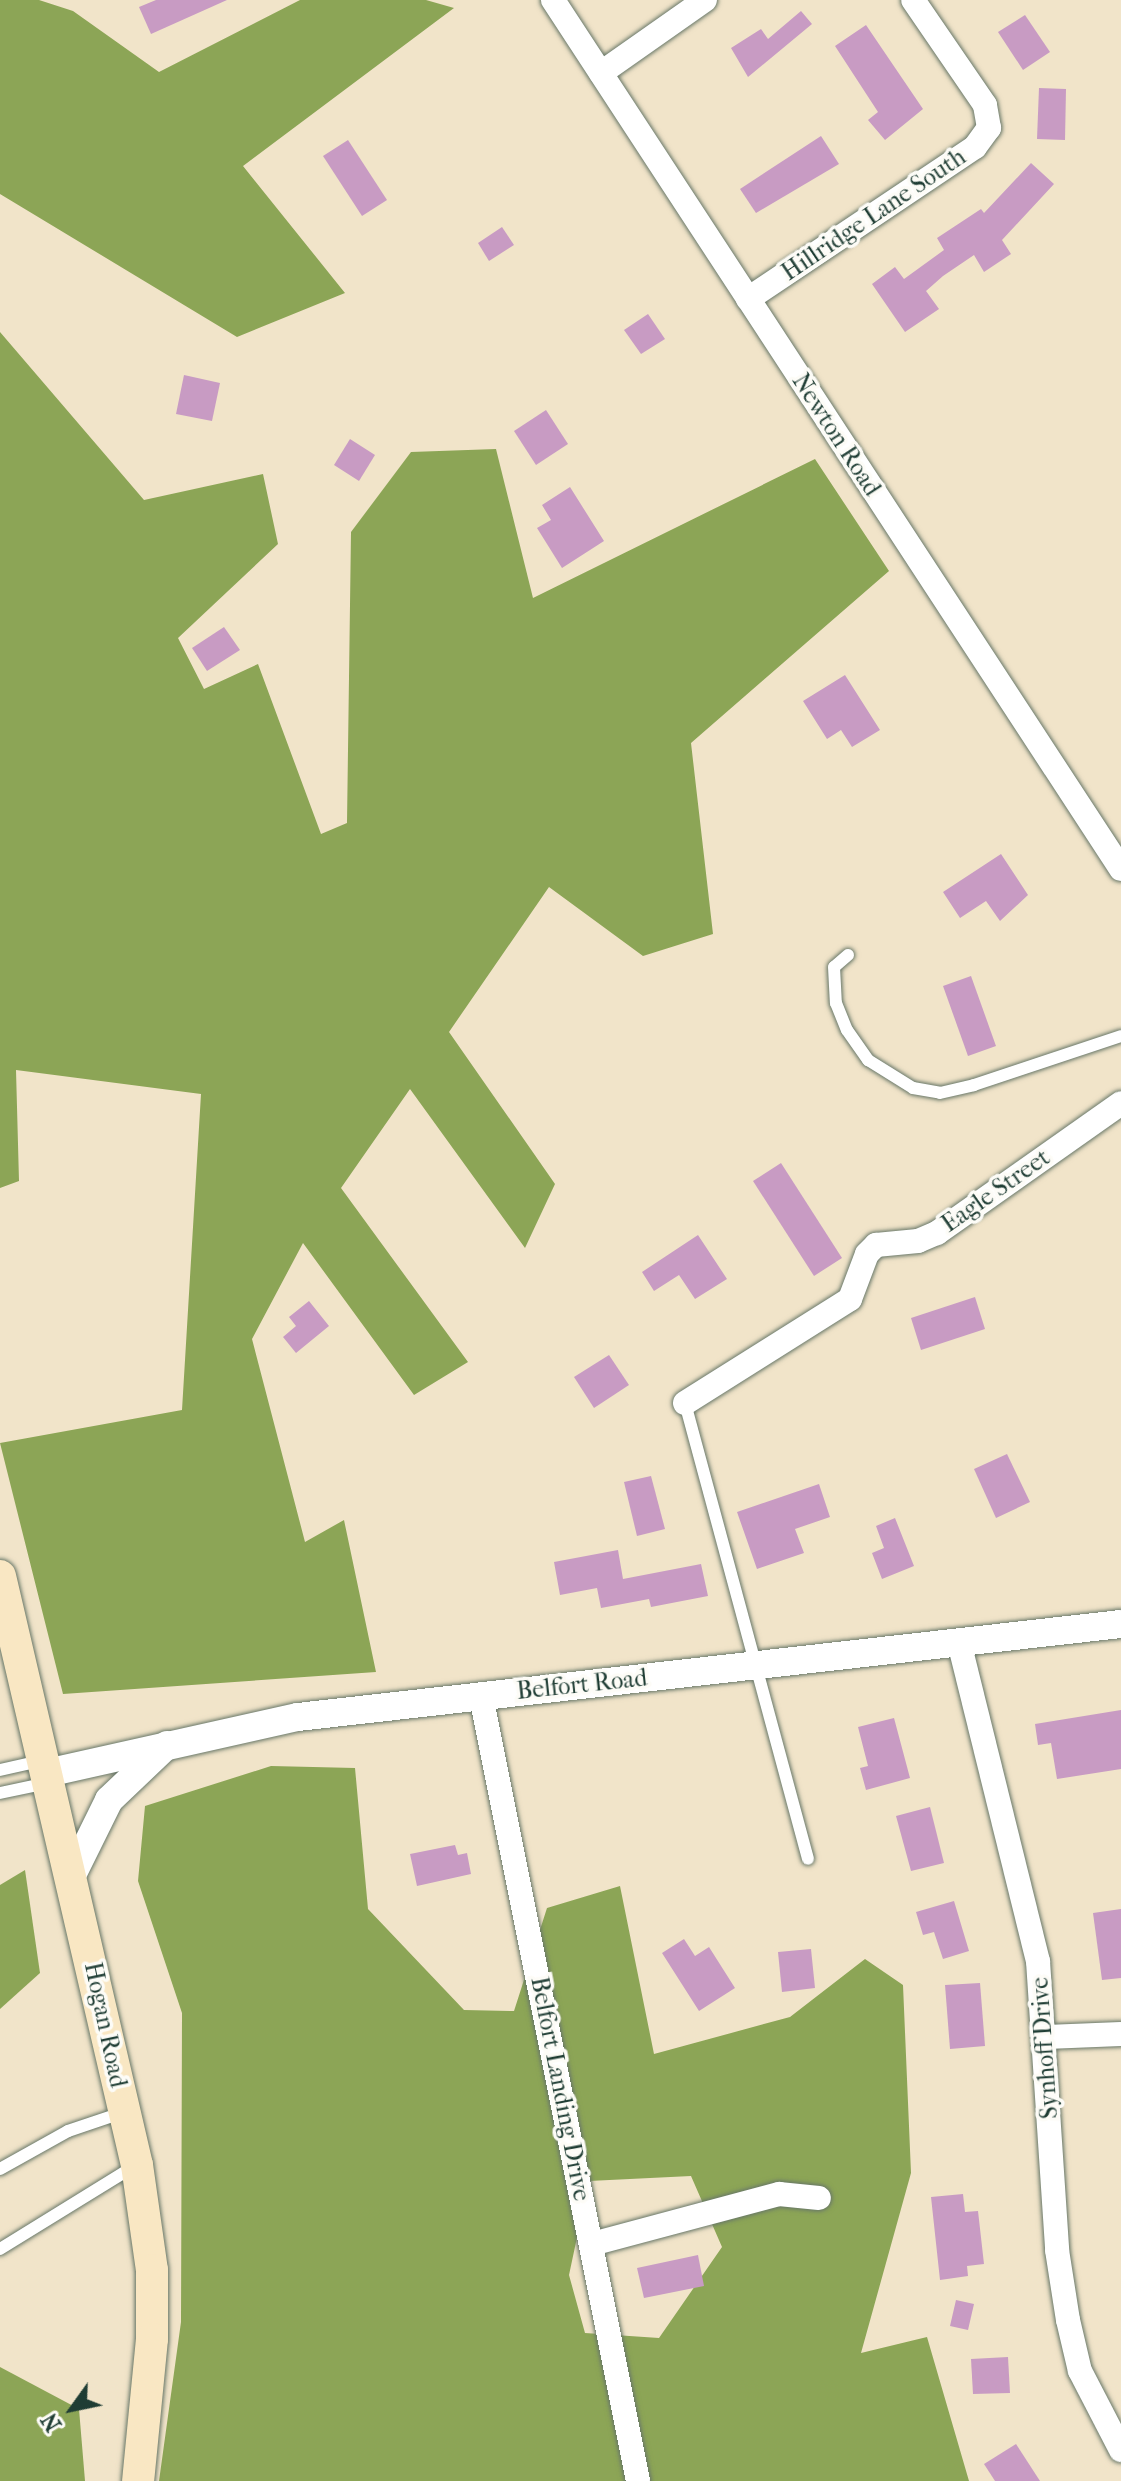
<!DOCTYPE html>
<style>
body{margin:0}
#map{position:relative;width:1121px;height:2481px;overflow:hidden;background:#f1e4c9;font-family:"IM FELL French Canon",serif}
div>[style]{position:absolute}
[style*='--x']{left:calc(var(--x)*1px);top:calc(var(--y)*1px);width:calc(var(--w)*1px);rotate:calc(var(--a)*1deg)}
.forest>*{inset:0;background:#8ca556}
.building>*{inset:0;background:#c89bc3}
.roads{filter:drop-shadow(0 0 2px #687768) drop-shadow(0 0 2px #687768)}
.service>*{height:12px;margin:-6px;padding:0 6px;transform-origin:6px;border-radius:6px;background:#fff}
.minor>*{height:24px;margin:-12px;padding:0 12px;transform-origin:12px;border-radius:12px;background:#fff}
.tertiary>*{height:28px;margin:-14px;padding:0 14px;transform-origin:14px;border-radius:14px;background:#fff}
.secondary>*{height:32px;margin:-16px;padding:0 16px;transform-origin:16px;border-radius:16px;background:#f9e7c3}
span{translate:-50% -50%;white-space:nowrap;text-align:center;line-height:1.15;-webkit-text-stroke:7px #fdfcf7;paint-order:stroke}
.street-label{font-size:24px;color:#1f3d34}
.north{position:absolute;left:32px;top:2369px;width:80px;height:80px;-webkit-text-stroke:6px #fdfcf7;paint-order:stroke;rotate:237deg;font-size:22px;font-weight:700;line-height:32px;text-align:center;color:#1f3d34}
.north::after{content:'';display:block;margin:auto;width:28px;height:36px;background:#1f3d34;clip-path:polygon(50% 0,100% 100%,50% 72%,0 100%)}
</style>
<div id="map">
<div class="forest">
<div style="clip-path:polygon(0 0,39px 0,73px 11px,159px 72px,300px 0,426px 0,454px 8px,243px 166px,345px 293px,237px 337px,0 194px)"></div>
<div style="clip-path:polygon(0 332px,144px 500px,263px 474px,278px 544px,178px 638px,204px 689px,258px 664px,321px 834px,347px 823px,351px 532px,411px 452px,496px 449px,533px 598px,815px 459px,889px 571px,691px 743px,713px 934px,643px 956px,549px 887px,449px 1032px,555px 1184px,525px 1248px,410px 1089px,341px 1188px,468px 1362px,414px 1395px,303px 1243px,252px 1339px,305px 1542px,344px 1520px,376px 1672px,63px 1694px,0 1443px,182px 1410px,201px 1094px,16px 1070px,19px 1181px,0 1188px)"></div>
<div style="clip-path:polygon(evenodd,271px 1766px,355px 1768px,368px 1909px,464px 2010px,514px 2011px,547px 1908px,620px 1886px,654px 2054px,790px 2017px,865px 1959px,903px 1985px,911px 2173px,861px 2353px,927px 2337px,969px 2481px,159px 2481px,181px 2322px,182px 2013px,138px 1881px,145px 1806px,271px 1766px,691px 2176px,722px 2247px,659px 2338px,585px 2333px,569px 2275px,589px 2181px,691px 2176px)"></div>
<div style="clip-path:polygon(25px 1870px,40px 1973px,0 2009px,0 1885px)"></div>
<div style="clip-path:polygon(0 2367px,79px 2409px,85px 2481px,0 2481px)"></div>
</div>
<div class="building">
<div style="clip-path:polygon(156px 0,227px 0,151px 34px,139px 7px)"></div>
<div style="clip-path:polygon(801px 11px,812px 24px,748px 77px,731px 48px,761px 29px,768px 39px)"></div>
<div style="clip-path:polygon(1025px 15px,1050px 52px,1023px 70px,998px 32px)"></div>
<div style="clip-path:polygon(866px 25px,923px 109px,885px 140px,868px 120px,878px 112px,835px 46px)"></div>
<div style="clip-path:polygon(1039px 88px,1066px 89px,1065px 140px,1037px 139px)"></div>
<div style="clip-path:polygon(821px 136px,839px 164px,756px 213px,740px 189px)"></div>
<div style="clip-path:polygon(348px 140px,387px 200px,362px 216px,323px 156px)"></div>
<div style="clip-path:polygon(1031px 163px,1054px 184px,1002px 240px,1011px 254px,984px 272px,974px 255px,943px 276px,926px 291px,939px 309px,905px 332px,872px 284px,895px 267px,904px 279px,944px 250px,937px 238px,981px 209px,984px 213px)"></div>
<div style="clip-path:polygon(502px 227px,514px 245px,489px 261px,478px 243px)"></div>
<div style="clip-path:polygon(648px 314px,665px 339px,641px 354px,624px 330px)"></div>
<div style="clip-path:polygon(184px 375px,220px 383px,212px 421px,176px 414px)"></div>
<div style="clip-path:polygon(546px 410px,568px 444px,536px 465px,514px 431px)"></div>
<div style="clip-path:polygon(350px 439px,375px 455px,359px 481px,334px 465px)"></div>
<div style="clip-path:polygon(570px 487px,604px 541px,562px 568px,537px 528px,551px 520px,542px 505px)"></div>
<div style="clip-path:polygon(224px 627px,240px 650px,207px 671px,192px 648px)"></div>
<div style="clip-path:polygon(845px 675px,880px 730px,852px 747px,841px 730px,827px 739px,803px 701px)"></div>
<div style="clip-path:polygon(1001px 854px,1028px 895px,1000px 921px,986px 901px,960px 918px,943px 892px)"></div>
<div style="clip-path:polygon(971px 976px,996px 1046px,968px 1056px,943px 986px)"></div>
<div style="clip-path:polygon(781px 1163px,842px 1258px,814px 1276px,753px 1181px)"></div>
<div style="clip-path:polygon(698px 1235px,727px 1279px,695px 1299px,679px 1275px,654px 1291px,642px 1272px)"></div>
<div style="clip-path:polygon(975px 1297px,985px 1329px,921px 1350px,911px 1318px)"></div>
<div style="clip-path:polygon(309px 1301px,329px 1326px,296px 1353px,283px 1337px,296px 1326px,289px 1317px)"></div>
<div style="clip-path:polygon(609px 1355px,629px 1385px,594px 1408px,574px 1377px)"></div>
<div style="clip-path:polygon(1007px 1454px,1030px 1502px,996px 1518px,974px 1469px)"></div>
<div style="clip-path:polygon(651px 1476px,665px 1529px,637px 1536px,624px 1482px)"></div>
<div style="clip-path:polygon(819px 1484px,830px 1517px,795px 1529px,804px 1553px,757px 1569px,737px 1512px)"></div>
<div style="clip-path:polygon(895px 1518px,914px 1566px,882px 1579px,872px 1553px,884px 1548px,876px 1526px)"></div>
<div style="clip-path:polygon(618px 1550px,623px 1579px,701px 1564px,708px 1596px,651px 1607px,649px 1599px,601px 1608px,597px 1588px,560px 1595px,554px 1562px)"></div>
<div style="clip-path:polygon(1121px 1710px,1121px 1769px,1057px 1779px,1051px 1743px,1038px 1745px,1035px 1724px)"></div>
<div style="clip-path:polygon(894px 1718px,910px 1778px,866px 1790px,860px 1768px,868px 1766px,858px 1727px)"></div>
<div style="clip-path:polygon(930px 1807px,944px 1863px,911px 1871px,896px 1816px)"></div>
<div style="clip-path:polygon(455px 1845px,458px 1855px,467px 1853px,471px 1874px,417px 1886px,410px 1854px)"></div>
<div style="clip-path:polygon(954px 1901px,969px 1951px,943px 1959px,934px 1932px,923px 1935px,916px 1912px)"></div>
<div style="clip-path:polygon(1121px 1909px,1121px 1978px,1102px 1980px,1093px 1913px)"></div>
<div style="clip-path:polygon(684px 1939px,695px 1956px,709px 1947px,735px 1988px,699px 2011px,662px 1953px)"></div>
<div style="clip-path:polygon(811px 1949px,815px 1988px,782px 1992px,778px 1952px)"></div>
<div style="clip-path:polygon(980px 1983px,985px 2046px,950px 2049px,945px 1985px)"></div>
<div style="clip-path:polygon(963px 2194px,965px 2212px,978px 2211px,984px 2264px,967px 2266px,968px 2276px,940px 2280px,931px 2197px)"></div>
<div style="clip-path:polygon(698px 2255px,704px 2286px,644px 2298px,637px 2268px)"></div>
<div style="clip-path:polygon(956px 2300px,974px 2304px,968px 2330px,950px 2326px)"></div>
<div style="clip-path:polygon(1008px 2357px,1010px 2393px,973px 2394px,971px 2359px)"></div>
<div style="clip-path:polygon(1016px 2444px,1040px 2481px,995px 2481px,984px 2464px)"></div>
</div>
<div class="roads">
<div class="service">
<div style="--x:848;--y:955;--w:18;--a:139"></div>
<div style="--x:834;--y:967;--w:36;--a:87"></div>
<div style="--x:836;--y:1003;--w:29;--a:68"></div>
<div style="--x:847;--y:1030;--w:37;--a:55"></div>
<div style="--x:868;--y:1060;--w:53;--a:31.9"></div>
<div style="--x:913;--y:1088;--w:27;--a:10"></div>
<div style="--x:940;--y:1093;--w:35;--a:-13"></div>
<div style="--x:974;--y:1085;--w:155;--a:-18.4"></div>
<div style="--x:685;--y:1403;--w:472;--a:74.9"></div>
<div style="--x:0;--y:1770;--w:41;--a:-12.7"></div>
<div style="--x:0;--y:1793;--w:49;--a:-11.8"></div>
<div style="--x:0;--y:2169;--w:78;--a:-29.2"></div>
<div style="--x:68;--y:2131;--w:59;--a:-18.7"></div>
<div style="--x:0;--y:2249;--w:156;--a:-31.7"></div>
</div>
<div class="minor">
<div style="--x:553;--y:0;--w:1038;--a:56.83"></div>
<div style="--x:601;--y:73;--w:127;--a:-35.1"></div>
<div style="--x:748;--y:299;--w:273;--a:-33.8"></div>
<div style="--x:975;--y:147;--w:24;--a:-54"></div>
<div style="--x:989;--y:128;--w:23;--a:-100"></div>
<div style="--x:985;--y:105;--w:127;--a:-124.4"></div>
<div style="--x:685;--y:1403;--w:195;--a:-32.2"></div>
<div style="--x:850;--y:1299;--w:48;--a:-69.3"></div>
<div style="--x:867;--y:1254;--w:13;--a:-45"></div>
<div style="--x:876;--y:1245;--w:42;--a:-5.4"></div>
<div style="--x:918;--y:1241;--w:21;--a:-23"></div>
<div style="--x:937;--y:1233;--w:225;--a:-35.2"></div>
<div style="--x:959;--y:1642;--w:329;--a:76.1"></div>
<div style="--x:1038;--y:1961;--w:290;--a:86.2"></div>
<div style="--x:1057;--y:2250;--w:71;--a:81.1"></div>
<div style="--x:1068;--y:2320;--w:52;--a:76.8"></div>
<div style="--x:1080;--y:2371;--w:89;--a:62.6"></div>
<div style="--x:481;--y:1696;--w:801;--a:78.69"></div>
<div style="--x:1046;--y:2037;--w:75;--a:-2.3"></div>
<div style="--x:592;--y:2244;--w:194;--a:-15"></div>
<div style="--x:779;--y:2194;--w:40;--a:5.7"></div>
</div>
<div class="tertiary">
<div style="--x:47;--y:1773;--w:257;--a:-12.6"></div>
<div style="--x:298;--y:1717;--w:828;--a:-6.45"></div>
<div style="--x:72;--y:1875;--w:84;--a:-63.7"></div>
<div style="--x:109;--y:1800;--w:80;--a:-43.5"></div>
</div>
<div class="secondary">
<div style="--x:0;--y:1576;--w:605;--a:76.91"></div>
<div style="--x:137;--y:2165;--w:106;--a:81.9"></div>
<div style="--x:152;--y:2270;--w:69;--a:90"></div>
<div style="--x:152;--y:2339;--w:143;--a:95.6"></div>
</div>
</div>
<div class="street-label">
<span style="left:874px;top:215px;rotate:-34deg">Hillridge Lane South</span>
<span style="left:836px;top:435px;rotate:57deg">Newton Road</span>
<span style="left:996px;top:1191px;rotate:-35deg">Eagle Street</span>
<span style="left:582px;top:1685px;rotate:-6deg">Belfort Road</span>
<span style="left:105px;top:2025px;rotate:78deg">Hogan Road</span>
<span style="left:1045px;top:2048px;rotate:-94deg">Synhoff Drive</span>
<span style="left:560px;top:2089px;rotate:79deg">Belfort Landing Drive</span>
</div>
<div class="north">N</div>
</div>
